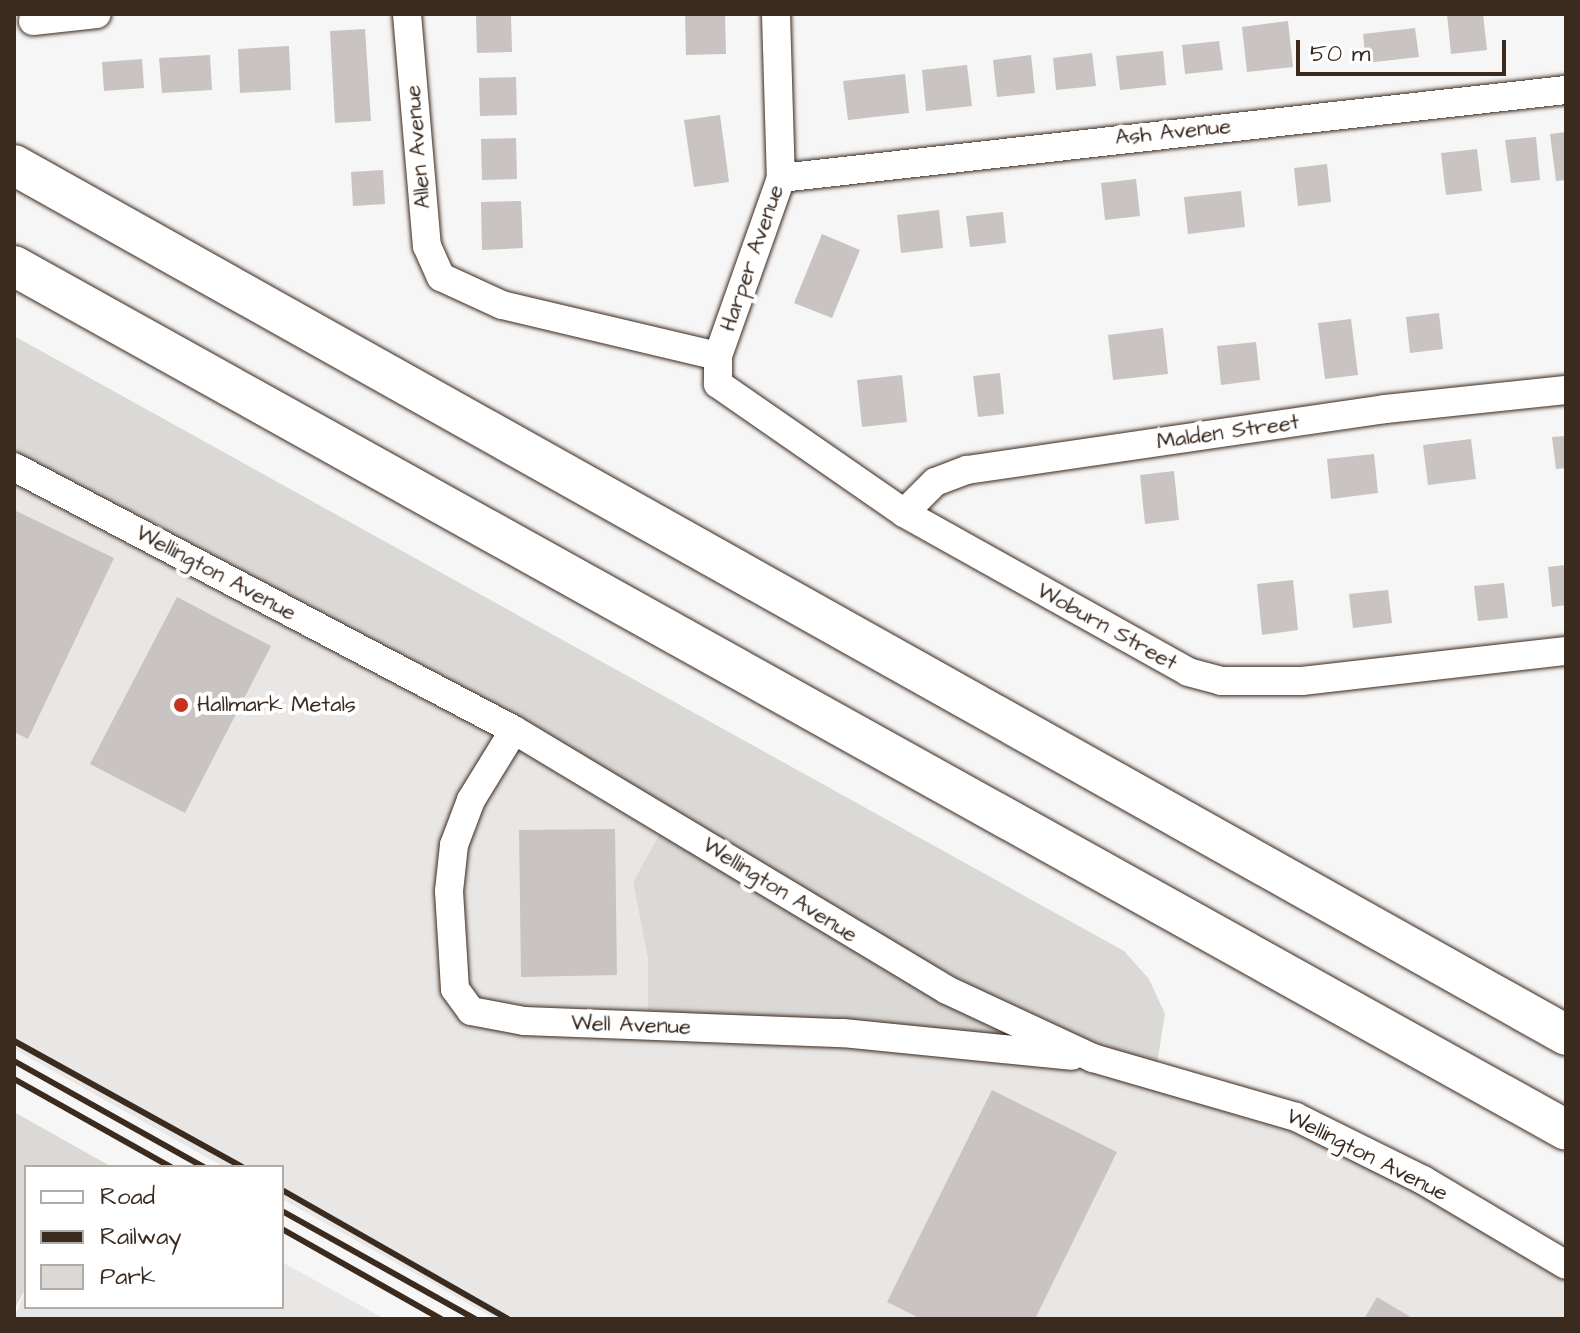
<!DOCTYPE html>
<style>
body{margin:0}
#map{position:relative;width:1580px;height:1333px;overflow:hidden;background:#f7f6f6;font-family:"Architects Daughter",sans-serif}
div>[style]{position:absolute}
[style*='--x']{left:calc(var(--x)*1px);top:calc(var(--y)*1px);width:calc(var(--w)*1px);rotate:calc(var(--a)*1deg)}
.built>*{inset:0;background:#e9e7e6}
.green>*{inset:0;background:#dbd9d6}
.building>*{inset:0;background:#c9c3c1}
.roads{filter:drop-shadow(0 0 2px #3b2a1e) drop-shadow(0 0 2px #3b2a1e)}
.minor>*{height:28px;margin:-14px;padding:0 14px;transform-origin:14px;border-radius:14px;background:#fff}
.highway>*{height:40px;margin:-20px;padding:0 20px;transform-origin:20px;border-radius:20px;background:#fff}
.rail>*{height:6px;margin:-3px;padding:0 3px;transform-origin:3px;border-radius:3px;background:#3b2a1e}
.dots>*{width:22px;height:22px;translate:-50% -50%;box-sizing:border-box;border:4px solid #fff;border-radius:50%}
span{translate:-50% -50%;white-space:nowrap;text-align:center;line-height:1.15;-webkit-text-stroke:8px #fff;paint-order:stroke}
.street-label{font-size:22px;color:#3b2a1e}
.poi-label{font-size:22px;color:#3b2a1e}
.left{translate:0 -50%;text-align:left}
.frame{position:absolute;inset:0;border:16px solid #3b2a1e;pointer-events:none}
.legend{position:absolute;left:24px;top:1165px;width:260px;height:144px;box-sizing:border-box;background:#fff;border:2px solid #b1aaa5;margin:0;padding:10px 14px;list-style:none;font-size:24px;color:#3b2a1e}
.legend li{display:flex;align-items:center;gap:16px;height:40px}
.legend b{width:40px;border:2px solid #b1aaa5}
.scale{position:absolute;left:1296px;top:40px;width:210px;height:36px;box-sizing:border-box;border:4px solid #3b2a1e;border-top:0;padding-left:10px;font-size:24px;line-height:28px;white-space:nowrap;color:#3b2a1e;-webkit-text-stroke:6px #fff;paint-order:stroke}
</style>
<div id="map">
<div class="built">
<div style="clip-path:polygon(14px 469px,667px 821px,633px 882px,648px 959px,648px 1012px,1025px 1041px,1298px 1121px,1566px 1272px,1566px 1319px,496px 1319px,282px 1199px,282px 1167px,224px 1167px,14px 1049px)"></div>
<div style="clip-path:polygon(282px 1262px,385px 1319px,14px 1319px,26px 1288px,26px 1307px,282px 1307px)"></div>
</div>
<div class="green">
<div style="clip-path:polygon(14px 336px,1124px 951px,1149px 979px,1165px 1014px,1156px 1070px,648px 1012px,648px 959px,633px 882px,667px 821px,14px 469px)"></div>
<div style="clip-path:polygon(14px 1112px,112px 1167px,26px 1167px,26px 1288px,14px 1310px)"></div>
</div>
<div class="building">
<div style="clip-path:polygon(685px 14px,725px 14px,726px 54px,686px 55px)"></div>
<div style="clip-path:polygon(1447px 14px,1483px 14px,1487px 50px,1451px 54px)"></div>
<div style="clip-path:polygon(511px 15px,512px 52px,477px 53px,476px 16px)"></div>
<div style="clip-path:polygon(1288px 21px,1293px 67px,1247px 72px,1242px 27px)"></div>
<div style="clip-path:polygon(1415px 28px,1419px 57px,1366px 63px,1363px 34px)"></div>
<div style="clip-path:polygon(365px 29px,371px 121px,335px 123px,330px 31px)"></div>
<div style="clip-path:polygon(1219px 41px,1223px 70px,1185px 74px,1182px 45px)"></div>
<div style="clip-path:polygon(289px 46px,291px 90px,240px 93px,238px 49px)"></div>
<div style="clip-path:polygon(1163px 51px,1166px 85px,1120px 90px,1116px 56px)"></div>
<div style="clip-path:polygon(1092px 53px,1096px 86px,1056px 90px,1053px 58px)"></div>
<div style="clip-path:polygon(210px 55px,212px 90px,162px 93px,159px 58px)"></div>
<div style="clip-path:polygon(1031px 55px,1035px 93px,997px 97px,993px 60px)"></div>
<div style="clip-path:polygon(142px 59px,144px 88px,104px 91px,102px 62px)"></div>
<div style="clip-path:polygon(967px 65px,972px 106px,926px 111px,922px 70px)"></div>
<div style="clip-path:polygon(905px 74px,909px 113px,848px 120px,843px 81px)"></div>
<div style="clip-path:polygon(516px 77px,517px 115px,480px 116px,479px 78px)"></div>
<div style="clip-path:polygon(720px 115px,729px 182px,694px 187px,684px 120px)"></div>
<div style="clip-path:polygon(1566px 132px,1566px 180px,1556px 181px,1550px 134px)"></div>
<div style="clip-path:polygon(1536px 137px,1540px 180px,1511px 183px,1505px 140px)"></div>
<div style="clip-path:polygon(516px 138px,517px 179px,482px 180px,481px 139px)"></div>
<div style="clip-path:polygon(1477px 149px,1482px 191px,1446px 195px,1441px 153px)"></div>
<div style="clip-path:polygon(1327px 164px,1331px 202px,1298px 206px,1294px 168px)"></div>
<div style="clip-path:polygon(383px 170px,385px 204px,353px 206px,351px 172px)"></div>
<div style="clip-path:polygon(1136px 179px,1140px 216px,1105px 220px,1101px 183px)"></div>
<div style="clip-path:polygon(1241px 191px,1245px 227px,1188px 234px,1184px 197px)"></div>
<div style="clip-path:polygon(521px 201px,523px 248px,482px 250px,481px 202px)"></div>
<div style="clip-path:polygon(939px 210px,943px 248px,901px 253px,897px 215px)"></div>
<div style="clip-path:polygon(1003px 212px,1006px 243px,970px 247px,966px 216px)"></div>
<div style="clip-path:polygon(822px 234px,860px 250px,832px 318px,794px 303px)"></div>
<div style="clip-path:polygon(1439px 313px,1443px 349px,1410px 353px,1406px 317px)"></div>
<div style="clip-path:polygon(1351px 319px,1358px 375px,1325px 379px,1318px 323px)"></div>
<div style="clip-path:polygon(1163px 328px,1168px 374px,1113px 380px,1108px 335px)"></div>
<div style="clip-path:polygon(1256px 342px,1260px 380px,1221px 385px,1217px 346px)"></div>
<div style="clip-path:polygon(1000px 373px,1004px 414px,978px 417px,973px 376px)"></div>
<div style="clip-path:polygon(902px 375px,907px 422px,862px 427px,857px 380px)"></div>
<div style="clip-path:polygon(1566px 436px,1566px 468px,1556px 469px,1552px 437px)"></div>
<div style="clip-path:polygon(1471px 439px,1476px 479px,1428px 485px,1423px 445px)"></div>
<div style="clip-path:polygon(1374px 454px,1378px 493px,1331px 499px,1327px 459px)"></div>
<div style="clip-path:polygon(1174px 471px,1179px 520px,1145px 524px,1140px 475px)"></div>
<div style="clip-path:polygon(14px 510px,114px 558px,28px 739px,14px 732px)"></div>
<div style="clip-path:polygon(1566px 565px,1566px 605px,1552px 607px,1548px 567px)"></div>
<div style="clip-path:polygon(1293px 580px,1298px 630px,1262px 635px,1257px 584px)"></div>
<div style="clip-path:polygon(1504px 583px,1508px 618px,1478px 621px,1474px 586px)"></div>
<div style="clip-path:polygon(1388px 590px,1392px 623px,1353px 628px,1349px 594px)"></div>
<div style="clip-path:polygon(177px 597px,271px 646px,185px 813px,90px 764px)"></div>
<div style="clip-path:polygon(615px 829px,617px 975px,521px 977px,519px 830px)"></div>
<div style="clip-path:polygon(992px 1090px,1117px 1152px,1035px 1319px,921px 1319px,887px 1302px)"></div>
<div style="clip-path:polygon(1377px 1297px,1414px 1319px,1364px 1319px)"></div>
</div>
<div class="roads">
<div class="minor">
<div style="--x:407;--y:14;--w:233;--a:85.1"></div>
<div style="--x:427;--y:246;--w:34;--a:66"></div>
<div style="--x:441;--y:277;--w:67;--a:24.7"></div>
<div style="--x:502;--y:305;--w:222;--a:13.3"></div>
<div style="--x:776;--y:14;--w:164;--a:88.3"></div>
<div style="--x:781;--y:178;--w:189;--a:109.5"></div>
<div style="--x:718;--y:356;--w:28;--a:90"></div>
<div style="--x:718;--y:384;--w:226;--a:34.7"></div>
<div style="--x:904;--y:513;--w:325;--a:29.2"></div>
<div style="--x:1188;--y:672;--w:34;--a:15"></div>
<div style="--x:1221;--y:681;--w:81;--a:0"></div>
<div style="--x:1302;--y:681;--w:266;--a:-6.5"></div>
<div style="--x:33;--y:21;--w:64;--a:-6.2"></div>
<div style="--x:781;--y:178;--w:790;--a:-6.4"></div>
<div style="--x:14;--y:467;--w:565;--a:27.74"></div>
<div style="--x:514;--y:730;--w:505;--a:30.98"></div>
<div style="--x:947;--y:990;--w:161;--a:25"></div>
<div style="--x:1093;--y:1058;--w:211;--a:16.2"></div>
<div style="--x:1296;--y:1117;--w:142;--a:26.4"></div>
<div style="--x:1423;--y:1180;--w:166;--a:30.7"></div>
<div style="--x:904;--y:513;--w:44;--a:-45"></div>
<div style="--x:935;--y:482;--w:34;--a:-21"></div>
<div style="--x:967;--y:470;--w:422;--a:-8.3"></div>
<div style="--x:1385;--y:409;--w:182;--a:-6"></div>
<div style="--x:514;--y:730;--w:82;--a:121.6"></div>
<div style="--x:471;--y:800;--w:48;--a:110.7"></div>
<div style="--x:454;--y:845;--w:46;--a:96.2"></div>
<div style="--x:449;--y:891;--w:98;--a:86.5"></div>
<div style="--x:455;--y:989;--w:27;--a:54"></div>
<div style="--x:471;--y:1011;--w:54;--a:10.7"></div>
<div style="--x:524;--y:1021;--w:319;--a:2.2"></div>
<div style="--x:843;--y:1033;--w:230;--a:5.7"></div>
</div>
<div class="highway">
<div style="--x:14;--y:165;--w:1779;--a:29.27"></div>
<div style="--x:14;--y:266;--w:1776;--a:29.1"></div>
</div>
</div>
<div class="rail">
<div style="--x:14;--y:1041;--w:260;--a:28.9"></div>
<div style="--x:14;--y:1061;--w:218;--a:29.2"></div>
<div style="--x:14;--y:1079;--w:180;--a:29.3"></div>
<div style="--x:282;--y:1190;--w:260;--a:29.7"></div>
<div style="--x:282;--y:1211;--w:221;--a:29.2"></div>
<div style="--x:282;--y:1229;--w:183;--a:29.5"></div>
</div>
<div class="dots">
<div style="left:181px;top:705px;background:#c8321e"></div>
</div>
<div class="street-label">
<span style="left:1173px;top:132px;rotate:-6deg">Ash Avenue</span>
<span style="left:418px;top:147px;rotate:-95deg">Allen Avenue</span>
<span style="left:752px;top:258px;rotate:-71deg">Harper Avenue</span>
<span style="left:1228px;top:432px;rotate:-8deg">Malden Street</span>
<span style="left:216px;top:573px;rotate:28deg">Wellington Avenue</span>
<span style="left:1107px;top:627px;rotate:29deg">Woburn Street</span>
<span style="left:780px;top:890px;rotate:32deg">Wellington Avenue</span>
<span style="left:631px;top:1025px;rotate:2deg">Well Avenue</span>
<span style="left:1367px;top:1155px;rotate:27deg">Wellington Avenue</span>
</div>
<div class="poi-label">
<span class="left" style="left:197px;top:705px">Hallmark Metals</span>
</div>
<div class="frame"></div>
<ul class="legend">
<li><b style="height:10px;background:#fff"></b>Road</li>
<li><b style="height:10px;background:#3b2a1e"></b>Railway</li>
<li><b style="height:22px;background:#dbd9d6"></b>Park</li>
</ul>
<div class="scale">50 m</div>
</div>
